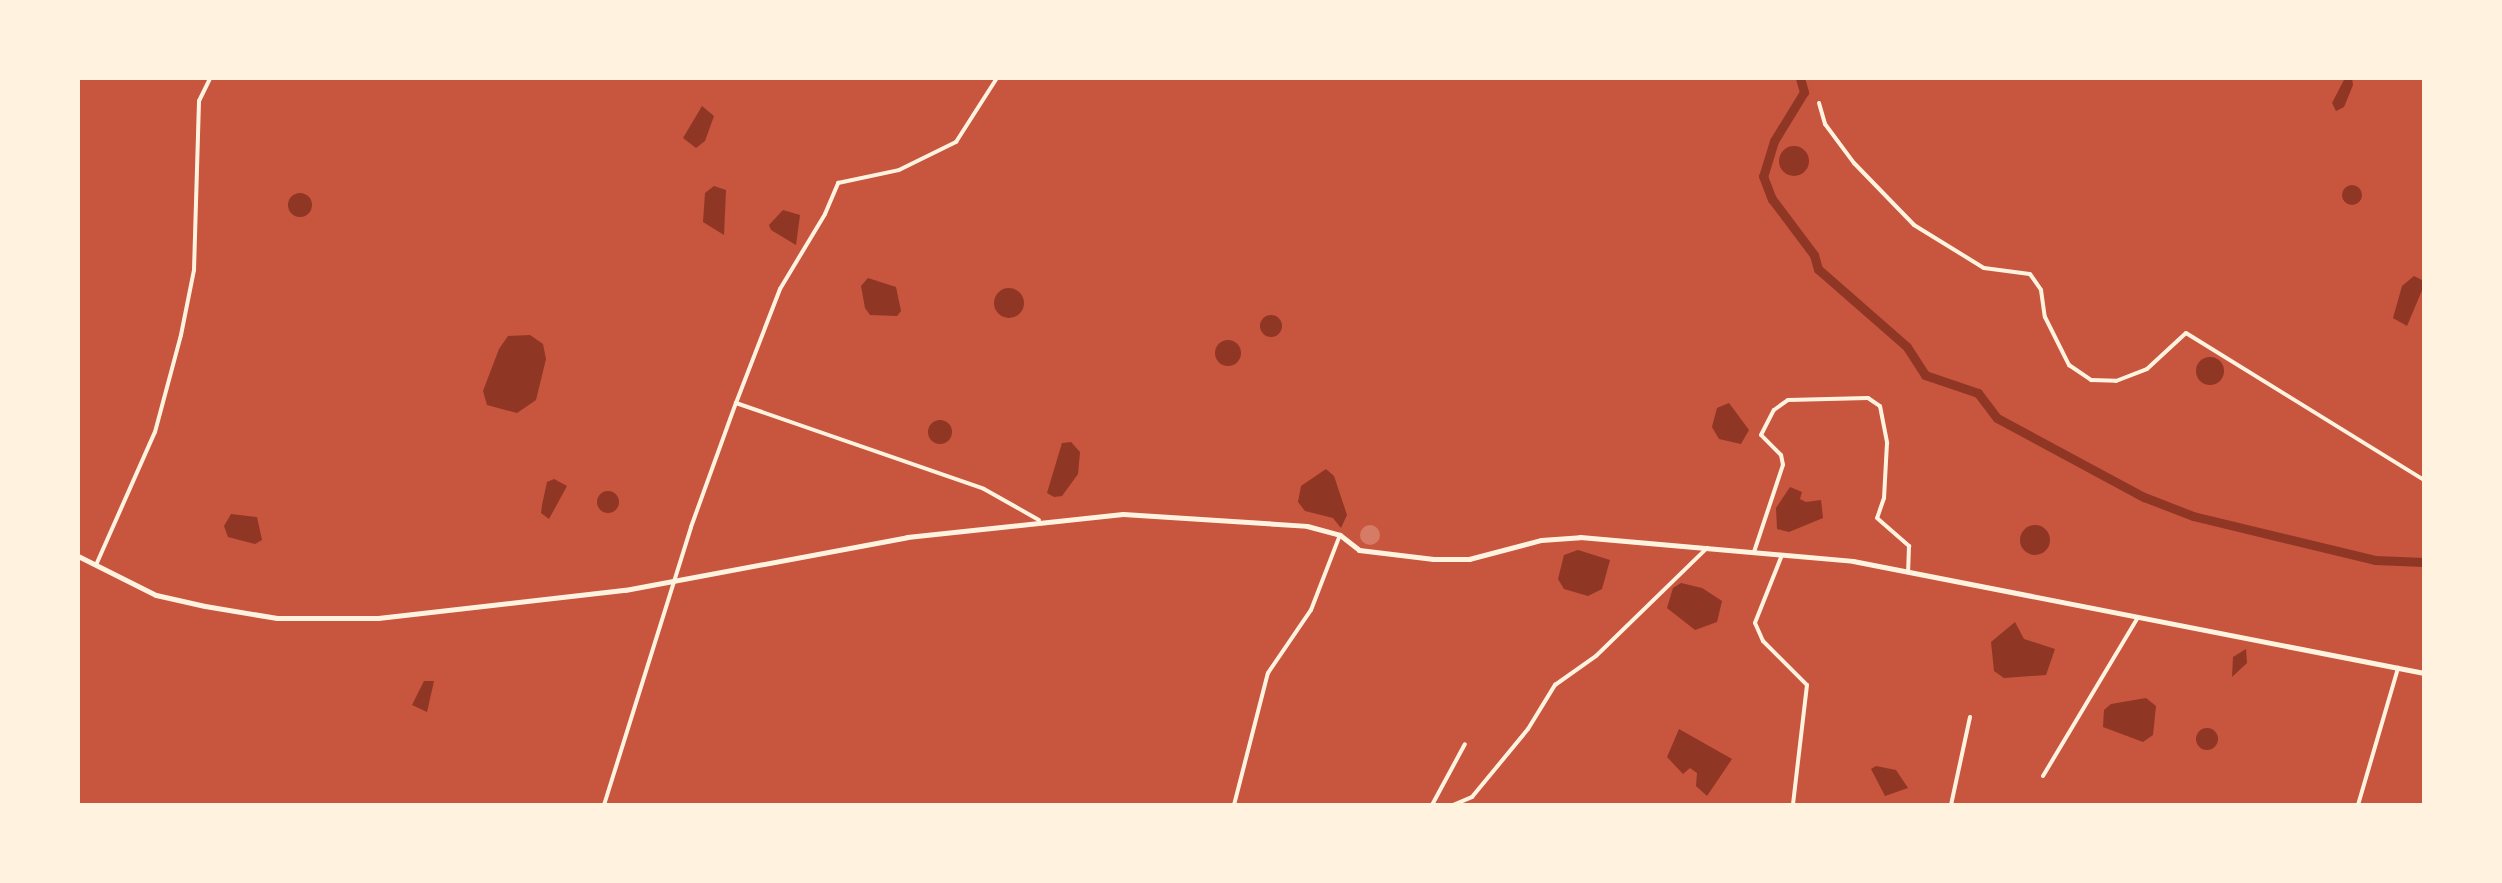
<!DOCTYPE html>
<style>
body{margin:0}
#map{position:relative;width:2502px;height:883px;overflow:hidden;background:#c8553d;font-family:"Exo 2",sans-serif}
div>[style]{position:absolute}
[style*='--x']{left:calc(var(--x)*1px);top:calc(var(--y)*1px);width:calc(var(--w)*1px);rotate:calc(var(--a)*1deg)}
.water>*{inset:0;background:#8f3625}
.round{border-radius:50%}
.canal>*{height:9px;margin:-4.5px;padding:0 4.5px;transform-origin:4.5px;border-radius:4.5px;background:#8f3625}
.building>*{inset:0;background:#d67c66}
.minor>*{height:4px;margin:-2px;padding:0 2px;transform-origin:2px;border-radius:2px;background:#fff3e0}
.secondary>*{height:5px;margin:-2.5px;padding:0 2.5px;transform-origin:2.5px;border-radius:2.5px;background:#fff3e0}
span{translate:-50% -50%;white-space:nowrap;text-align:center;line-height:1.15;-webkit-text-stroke:7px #fff3e0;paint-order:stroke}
.frame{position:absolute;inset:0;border:80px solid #fff3e0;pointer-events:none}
</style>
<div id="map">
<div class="water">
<div style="clip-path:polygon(2345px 78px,2352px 78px,2353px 85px,2344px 107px,2336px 111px,2332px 103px)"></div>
<div style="clip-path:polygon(702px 106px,714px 116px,705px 141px,696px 148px,683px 138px)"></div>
<div class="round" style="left:1779px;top:146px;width:30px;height:30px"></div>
<div class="round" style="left:2342px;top:185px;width:20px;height:20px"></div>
<div style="clip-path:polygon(714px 186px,726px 190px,724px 235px,703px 222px,705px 193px)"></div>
<div class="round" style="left:288px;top:193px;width:24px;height:24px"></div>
<div style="clip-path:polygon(783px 210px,800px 215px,796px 245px,771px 230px,769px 225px)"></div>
<div style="clip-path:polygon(2414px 276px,2422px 280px,2423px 288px,2407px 326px,2393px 318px,2402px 286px)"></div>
<div style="clip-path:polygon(868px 278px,896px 287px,901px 311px,897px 316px,870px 315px,865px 308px,861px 286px)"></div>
<div class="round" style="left:994px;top:288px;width:30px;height:30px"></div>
<div class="round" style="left:1260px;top:315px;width:22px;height:22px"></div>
<div style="clip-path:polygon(530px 335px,543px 344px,546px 359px,536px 400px,517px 413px,487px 405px,483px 391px,499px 349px,508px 336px)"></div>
<div class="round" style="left:1215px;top:340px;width:26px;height:26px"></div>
<div class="round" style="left:2196px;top:357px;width:28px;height:28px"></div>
<div style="clip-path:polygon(1729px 403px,1749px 430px,1741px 444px,1719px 439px,1712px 427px,1717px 408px)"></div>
<div class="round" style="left:928px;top:420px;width:24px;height:24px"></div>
<div style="clip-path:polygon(1071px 442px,1080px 452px,1078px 474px,1062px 496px,1054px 497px,1047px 493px,1062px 443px)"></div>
<div style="clip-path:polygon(1326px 469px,1334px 476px,1347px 515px,1341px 528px,1333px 518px,1305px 511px,1298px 502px,1301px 486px)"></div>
<div style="clip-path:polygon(554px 479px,567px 486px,549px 519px,541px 513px,542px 505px,547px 482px)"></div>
<div style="clip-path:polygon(1790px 487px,1802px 492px,1800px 499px,1806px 502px,1821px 500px,1823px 518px,1789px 532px,1777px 529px,1776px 508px)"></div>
<div class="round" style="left:597px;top:491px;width:22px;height:22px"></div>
<div style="clip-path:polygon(231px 514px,257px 517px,262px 540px,255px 544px,228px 537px,224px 526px)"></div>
<div class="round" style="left:2020px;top:525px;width:30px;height:30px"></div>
<div style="clip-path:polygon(1578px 550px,1610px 560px,1602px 589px,1588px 596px,1564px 589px,1558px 579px,1564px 555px)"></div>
<div style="clip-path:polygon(1681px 583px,1702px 588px,1722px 601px,1717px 622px,1695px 630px,1667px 608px,1673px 588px)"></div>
<div style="clip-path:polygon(2015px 622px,2024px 639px,2055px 649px,2046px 675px,2004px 678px,1994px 671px,1991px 642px)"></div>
<div style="clip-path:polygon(2246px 649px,2247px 663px,2232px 677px,2233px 657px)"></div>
<div style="clip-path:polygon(424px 681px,434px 681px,427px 712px,412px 705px)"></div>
<div style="clip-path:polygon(2146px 698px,2156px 706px,2153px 735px,2143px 742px,2103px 727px,2104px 710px,2111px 704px)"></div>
<div class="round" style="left:2196px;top:728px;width:22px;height:22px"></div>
<div style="clip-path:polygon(1679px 729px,1732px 759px,1707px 796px,1696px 786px,1697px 773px,1690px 768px,1683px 774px,1667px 757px)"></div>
<div style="clip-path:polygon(1876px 766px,1896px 770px,1908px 788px,1885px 796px,1871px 769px)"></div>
</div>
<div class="canal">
<div style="--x:1800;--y:78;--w:15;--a:74"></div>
<div style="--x:1804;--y:92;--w:57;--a:121.5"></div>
<div style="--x:1774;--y:141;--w:37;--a:107"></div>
<div style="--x:1763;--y:176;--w:25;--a:69"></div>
<div style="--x:1772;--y:199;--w:70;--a:53.1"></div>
<div style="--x:1814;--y:255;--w:15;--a:74"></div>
<div style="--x:1818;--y:269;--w:118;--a:41.2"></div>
<div style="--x:1907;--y:347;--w:33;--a:57"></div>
<div style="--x:1925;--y:375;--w:56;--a:18.8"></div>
<div style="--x:1978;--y:393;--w:31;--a:53"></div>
<div style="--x:1997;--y:418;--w:167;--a:28.3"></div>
<div style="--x:2144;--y:497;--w:53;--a:21.2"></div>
<div style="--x:2193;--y:516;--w:187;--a:13.6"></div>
<div style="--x:2375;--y:560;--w:49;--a:2.3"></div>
</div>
<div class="building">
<div class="round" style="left:1360px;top:525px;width:20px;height:20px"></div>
</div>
<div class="minor">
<div style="--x:1819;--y:103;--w:22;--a:74"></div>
<div style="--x:1825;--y:124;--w:49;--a:53.4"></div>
<div style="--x:1854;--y:163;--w:86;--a:45.9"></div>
<div style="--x:1914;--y:225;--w:82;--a:31.6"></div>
<div style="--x:1984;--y:268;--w:46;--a:7.4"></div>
<div style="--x:2030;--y:274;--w:19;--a:55"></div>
<div style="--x:2041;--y:290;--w:27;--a:82"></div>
<div style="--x:2045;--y:317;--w:54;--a:63.4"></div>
<div style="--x:2069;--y:365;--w:27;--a:34"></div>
<div style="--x:2091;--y:380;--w:25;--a:2"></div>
<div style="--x:2116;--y:381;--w:33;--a:-21"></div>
<div style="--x:2147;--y:369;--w:53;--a:-42.7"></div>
<div style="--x:2186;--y:333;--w:280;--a:31.7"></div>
<div style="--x:736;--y:403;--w:122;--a:-68.9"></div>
<div style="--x:780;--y:289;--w:87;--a:-59"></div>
<div style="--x:825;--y:214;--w:34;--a:-67"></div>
<div style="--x:838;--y:183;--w:62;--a:-12"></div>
<div style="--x:899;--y:170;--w:64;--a:-26.2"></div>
<div style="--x:956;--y:142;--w:76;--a:-57.4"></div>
<div style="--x:1754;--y:552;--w:92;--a:-71.6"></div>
<div style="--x:1783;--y:465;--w:10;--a:-101"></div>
<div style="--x:1781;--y:455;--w:28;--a:-135"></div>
<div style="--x:1761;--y:435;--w:28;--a:-63"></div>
<div style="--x:1774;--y:410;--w:17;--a:-36"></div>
<div style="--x:1788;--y:400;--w:80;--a:-1.4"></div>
<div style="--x:1868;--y:398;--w:14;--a:34"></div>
<div style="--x:1880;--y:406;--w:38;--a:79"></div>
<div style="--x:1887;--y:443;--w:55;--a:93.1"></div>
<div style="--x:1884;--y:498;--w:21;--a:109"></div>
<div style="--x:1877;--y:518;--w:43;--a:41.2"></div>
<div style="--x:1909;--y:546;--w:26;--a:92"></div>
<div style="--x:1782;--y:555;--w:73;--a:111.7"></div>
<div style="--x:1755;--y:623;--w:20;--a:66"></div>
<div style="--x:1763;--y:641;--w:62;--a:45"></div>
<div style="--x:1807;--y:685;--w:121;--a:96.7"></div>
<div style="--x:96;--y:565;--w:145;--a:-66.1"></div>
<div style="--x:155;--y:432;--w:100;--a:-75"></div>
<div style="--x:181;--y:335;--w:66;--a:-78.7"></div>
<div style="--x:194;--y:270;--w:169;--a:-88.3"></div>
<div style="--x:199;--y:101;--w:25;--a:-64"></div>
<div style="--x:2043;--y:776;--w:185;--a:-59.1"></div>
<div style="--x:604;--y:805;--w:291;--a:-72.6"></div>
<div style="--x:691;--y:527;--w:132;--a:-70.1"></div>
<div style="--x:736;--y:403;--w:262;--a:19.1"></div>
<div style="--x:984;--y:489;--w:63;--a:29.4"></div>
<div style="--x:1234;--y:805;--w:136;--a:-75.6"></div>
<div style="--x:1268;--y:673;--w:76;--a:-55.7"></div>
<div style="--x:1311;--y:610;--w:80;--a:-68.9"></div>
<div style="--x:1432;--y:805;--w:69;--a:-61.6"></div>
<div style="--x:1453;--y:805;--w:21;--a:-23"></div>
<div style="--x:1472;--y:797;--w:88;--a:-50.5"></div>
<div style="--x:1528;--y:729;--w:52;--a:-58.5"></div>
<div style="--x:1555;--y:685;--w:50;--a:-35.3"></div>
<div style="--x:1596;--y:656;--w:155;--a:-44.2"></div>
<div style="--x:1951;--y:805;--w:90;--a:-77.8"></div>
<div style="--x:2358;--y:805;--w:143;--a:-73.7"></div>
</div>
<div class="secondary">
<div style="--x:78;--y:556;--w:87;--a:26.6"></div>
<div style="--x:156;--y:595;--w:50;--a:12.7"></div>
<div style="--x:205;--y:606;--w:73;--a:9.5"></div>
<div style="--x:277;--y:618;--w:101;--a:0"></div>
<div style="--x:378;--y:618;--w:249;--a:-6.5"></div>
<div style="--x:625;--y:590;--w:287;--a:-10.6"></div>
<div style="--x:907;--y:537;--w:217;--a:-6.1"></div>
<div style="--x:1123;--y:514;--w:184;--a:3.7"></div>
<div style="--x:1307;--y:526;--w:34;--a:15"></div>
<div style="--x:1340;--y:535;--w:24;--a:38"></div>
<div style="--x:1359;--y:550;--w:75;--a:6.9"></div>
<div style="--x:1433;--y:559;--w:36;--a:0"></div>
<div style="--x:1469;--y:559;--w:74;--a:-14.8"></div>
<div style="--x:1541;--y:540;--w:39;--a:-4"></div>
<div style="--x:1580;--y:537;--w:274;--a:5"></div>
<div style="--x:1853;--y:561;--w:582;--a:11.1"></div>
</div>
<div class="frame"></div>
</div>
